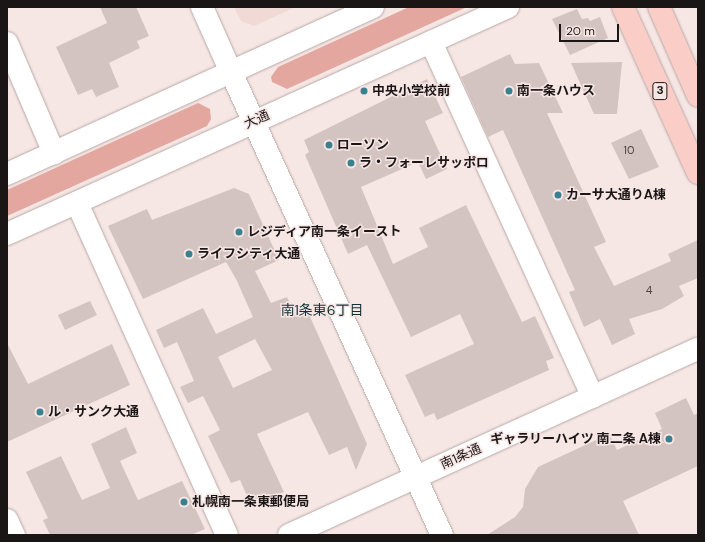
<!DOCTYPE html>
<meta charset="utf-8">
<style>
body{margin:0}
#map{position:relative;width:705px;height:542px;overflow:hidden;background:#f6e6e4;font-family:"DM Sans","Noto Sans JP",sans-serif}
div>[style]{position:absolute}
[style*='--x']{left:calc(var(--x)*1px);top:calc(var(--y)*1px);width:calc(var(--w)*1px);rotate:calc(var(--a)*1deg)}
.built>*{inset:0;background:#f1d9d6}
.green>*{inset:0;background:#e3a79f}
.building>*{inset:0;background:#d3c4c2}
.roads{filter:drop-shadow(0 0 1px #b7a8a6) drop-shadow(0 0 1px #b7a8a6)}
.minor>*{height:22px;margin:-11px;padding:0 11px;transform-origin:11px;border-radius:11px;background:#fff}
.tertiary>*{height:22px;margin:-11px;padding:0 11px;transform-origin:11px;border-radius:11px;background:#fff}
.primary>*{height:22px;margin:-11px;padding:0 11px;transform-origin:11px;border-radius:11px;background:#facdc7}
.dots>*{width:11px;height:11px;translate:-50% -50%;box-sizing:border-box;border:2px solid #f6e6e4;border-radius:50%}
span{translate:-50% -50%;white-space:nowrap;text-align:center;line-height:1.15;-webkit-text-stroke:3px #f6e6e4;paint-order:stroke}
.number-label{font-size:11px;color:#494241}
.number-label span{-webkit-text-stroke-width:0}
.shield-label span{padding:1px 3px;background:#f6e6e4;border:1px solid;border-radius:3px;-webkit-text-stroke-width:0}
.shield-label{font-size:12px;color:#1b1616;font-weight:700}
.poi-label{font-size:13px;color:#1b1616;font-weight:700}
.left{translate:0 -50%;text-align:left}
.right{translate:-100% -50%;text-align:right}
.street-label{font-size:13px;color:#1b1616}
.neighbourhood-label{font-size:14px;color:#0f3137}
.frame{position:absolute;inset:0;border:8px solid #1b1616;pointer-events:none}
.scale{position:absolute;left:559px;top:24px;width:60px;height:18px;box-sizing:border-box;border:2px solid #1b1616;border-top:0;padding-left:5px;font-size:12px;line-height:14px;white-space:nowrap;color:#1b1616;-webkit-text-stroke:3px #f6e6e4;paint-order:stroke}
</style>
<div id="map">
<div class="built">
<div style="clip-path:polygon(234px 7px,296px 7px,254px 26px,241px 21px)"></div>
</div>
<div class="green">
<div style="clip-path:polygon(409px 7px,467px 7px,287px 89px,272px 82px,271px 77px,278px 67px)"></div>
<div style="clip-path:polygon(198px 103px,210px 109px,211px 119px,207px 126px,7px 216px,7px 190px)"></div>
</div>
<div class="building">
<div style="clip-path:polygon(100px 7px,136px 7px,149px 36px,137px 41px,140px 48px,109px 63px,119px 87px,96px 97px,92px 89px,78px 95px,56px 47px,107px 23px)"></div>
<div style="clip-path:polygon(577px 9px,582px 19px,588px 18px,590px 21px,600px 17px,608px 38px,570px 55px,552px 19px)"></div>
<div style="clip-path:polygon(510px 54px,515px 64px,539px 63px,563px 113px,547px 113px,606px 242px,594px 247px,614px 286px,671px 261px,668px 254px,698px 240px,698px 278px,679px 286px,684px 296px,662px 309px,629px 319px,635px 334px,612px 345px,600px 319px,584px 327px,569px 292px,575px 290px,503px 130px,488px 137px,461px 77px)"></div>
<div style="clip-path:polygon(622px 62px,617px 114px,594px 114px,571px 63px)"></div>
<div style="clip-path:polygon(427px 79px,443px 113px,425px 121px,447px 169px,426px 179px,418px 162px,361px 187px,393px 264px,428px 247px,419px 228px,466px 205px,522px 322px,535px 316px,554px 358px,546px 361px,549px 370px,437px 420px,434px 413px,425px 417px,405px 375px,474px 344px,460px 314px,411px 337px,367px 245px,348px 254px,305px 155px,309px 152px,304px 140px)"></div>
<div style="clip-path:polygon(641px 129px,659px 167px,629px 179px,611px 143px)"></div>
<div style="clip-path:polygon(evenodd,234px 188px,249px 194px,279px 260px,255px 271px,271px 303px,287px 297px,295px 315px,307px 310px,367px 444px,356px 470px,347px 447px,329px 455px,308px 412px,257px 434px,284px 492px,252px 507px,240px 480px,231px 483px,208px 436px,220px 430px,203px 396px,188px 403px,180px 387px,194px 381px,177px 342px,164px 348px,156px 330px,203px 308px,216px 334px,253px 317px,236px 279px,226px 262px,143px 299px,108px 226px,147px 209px,152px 220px,234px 188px,255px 339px,272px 370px,233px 388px,218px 357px,255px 339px)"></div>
<div style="clip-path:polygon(90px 301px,97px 315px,65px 330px,58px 315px)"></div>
<div style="clip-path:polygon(7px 343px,28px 384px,112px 344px,130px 385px,7px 442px)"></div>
<div style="clip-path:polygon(686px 398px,694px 415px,698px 413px,698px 466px,623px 501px,639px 535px,487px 535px,515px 517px,523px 507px,525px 489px,538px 467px,609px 434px,617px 450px,662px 429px,655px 413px)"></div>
<div style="clip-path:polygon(126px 427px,137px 453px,120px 461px,138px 500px,182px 481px,205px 529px,191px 535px,50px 535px,43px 520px,48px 518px,26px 472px,61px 456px,82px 500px,110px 488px,91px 444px)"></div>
</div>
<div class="roads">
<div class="minor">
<div style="--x:202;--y:7;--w:71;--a:66"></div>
<div style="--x:431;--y:42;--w:390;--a:65.5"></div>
<div style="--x:7;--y:43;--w:120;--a:66.9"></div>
<div style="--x:77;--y:203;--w:364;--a:65.7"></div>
</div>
<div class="tertiary">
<div style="--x:231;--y:72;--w:509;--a:65.5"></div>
<div style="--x:7;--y:174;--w:402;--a:-24.5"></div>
<div style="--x:7;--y:234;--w:550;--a:-24.37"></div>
<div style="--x:7;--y:520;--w:17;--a:65"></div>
<div style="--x:289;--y:535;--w:449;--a:-24.5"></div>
</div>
<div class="primary">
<div style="--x:623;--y:7;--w:182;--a:65.7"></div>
<div style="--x:659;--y:7;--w:97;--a:66.3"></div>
</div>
</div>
<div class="dots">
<div style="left:364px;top:91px;background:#3b808e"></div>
<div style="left:509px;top:91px;background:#3b808e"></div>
<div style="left:329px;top:145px;background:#3b808e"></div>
<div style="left:351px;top:163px;background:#3b808e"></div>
<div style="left:558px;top:195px;background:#3b808e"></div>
<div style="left:239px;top:232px;background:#3b808e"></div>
<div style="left:189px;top:254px;background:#3b808e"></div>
<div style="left:40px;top:412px;background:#3b808e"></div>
<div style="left:669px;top:439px;background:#3b808e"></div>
<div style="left:184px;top:502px;background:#3b808e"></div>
</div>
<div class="number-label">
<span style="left:629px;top:150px">10</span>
<span style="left:649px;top:290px">4</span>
</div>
<div class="shield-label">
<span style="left:660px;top:91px">3</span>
</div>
<div class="poi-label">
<span class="left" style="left:372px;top:91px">中央小学校前</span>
<span class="left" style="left:517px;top:91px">南一条ハウス</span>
<span class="left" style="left:337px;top:145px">ローソン</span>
<span class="left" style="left:359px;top:163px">ラ・フォーレサッポロ</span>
<span class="left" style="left:566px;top:195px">カーサ大通りA棟</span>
<span class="left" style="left:247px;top:232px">レジディア南一条イースト</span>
<span class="left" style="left:197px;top:254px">ライフシティ大通</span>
<span class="left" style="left:48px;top:412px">ル・サンク大通</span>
<span class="right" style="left:661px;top:439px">ギャラリーハイツ 南二条 A棟</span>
<span class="left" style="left:192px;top:502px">札幌南一条東郵便局</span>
</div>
<div class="street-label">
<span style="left:257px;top:120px;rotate:-24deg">大通</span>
<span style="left:461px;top:457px;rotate:-24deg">南1条通</span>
</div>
<div class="neighbourhood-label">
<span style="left:322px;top:310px">南1条東6丁目</span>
</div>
<div class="frame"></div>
<div class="scale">20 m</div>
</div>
